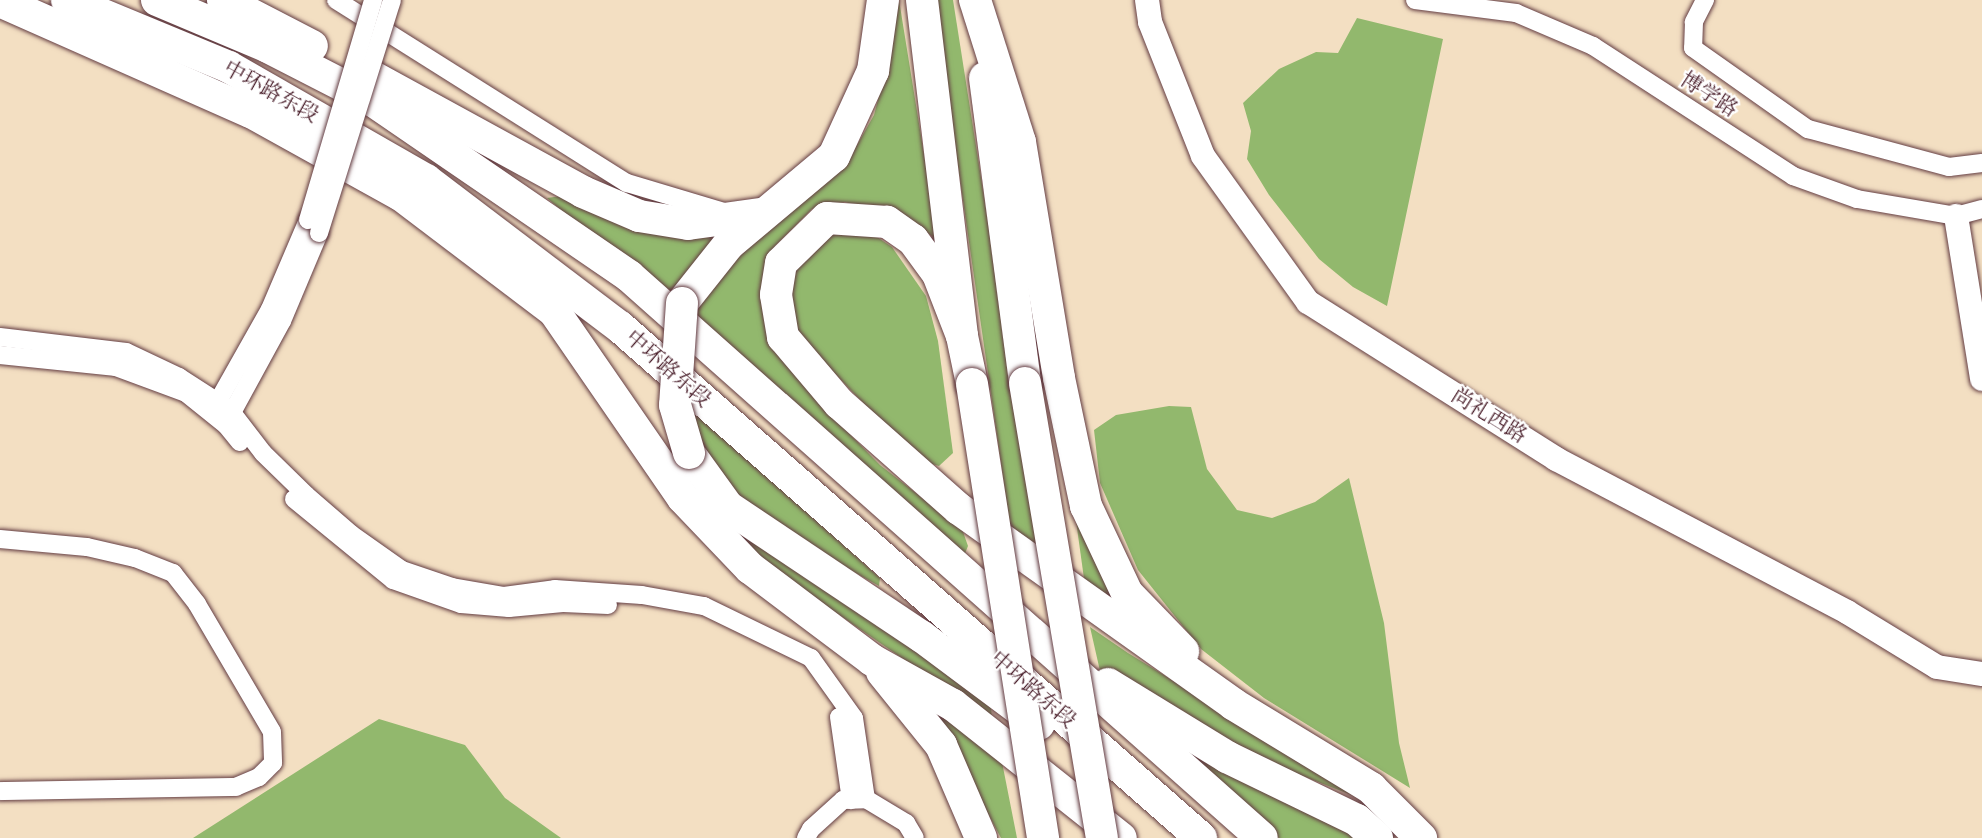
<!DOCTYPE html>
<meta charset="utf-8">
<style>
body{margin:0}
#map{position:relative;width:1982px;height:838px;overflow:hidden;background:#f3dfc2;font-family:"IM FELL Double Pica","Noto Serif SC",serif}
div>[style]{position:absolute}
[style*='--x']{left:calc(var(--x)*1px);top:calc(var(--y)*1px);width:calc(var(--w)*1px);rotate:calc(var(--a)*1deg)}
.forest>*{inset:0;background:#92b86d}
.roads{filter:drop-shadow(0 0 2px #633c42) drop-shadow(0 0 2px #633c42)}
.street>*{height:18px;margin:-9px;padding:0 9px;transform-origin:9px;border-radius:9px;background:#fff}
.secondary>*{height:24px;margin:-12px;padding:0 12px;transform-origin:12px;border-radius:12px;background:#fff}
.highway>*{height:32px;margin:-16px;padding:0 16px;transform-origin:16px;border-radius:16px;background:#fff}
.bridges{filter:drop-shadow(0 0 2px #633c42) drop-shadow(0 0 2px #633c42)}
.street-bridge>*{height:18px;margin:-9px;padding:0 9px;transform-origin:9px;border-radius:9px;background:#fff}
.highway-bridge>*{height:32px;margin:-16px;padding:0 16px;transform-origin:16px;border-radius:16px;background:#fff}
span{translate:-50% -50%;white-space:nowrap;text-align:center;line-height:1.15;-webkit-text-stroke:4.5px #fff;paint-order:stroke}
.street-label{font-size:21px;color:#4a1f2b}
</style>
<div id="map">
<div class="forest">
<div style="clip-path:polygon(892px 0,899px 0,938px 241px,913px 221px,845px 202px,812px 209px,775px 246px,762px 298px,826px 410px,880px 465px,962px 529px,968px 546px,964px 556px,690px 322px,706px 287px,780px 219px,844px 168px,874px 115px,894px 38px)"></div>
<div style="clip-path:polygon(934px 0,953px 0,1040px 552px,1012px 539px)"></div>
<div style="clip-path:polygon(1357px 18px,1443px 39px,1387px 306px,1353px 287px,1319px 259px,1269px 195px,1247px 159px,1251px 131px,1243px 103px,1279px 69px,1316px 52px,1338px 53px)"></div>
<div style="clip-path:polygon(561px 196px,634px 229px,720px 238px,673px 306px,547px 198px)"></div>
<div style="clip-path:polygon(865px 229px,892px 247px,926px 296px,938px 341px,953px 453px,939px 466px,918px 460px,796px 333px,787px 297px,798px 257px,829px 233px)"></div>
<div style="clip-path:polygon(688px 406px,880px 578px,879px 586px,774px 527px,702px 462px)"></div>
<div style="clip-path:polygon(1169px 406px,1191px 407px,1207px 469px,1237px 510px,1272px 518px,1315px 502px,1349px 478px,1384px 623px,1399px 743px,1410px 788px,1264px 698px,1201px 649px,1138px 570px,1100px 483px,1094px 430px,1116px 415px)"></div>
<div style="clip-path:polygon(1073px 499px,1138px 629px,1086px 593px)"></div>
<div style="clip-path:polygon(743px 536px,766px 546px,990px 695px,992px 720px,761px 561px)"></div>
<div style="clip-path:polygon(1090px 627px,1128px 653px,1372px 803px,1208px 739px,1100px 671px)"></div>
<div style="clip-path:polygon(917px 695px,1001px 757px,1017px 838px,1001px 838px,956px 754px)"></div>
<div style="clip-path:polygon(379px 719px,465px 745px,505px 798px,561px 838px,193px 838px)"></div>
<div style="clip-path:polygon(1176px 746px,1367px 838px,1279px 838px)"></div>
</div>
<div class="roads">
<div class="street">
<div style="--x:336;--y:0;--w:344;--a:32.2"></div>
<div style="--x:627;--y:183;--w:104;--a:16.7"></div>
<div style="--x:1415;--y:0;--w:102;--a:7.3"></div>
<div style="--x:1516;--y:13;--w:84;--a:23.2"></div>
<div style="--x:1593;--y:46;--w:239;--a:33"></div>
<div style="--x:1793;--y:176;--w:68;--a:19.8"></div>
<div style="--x:1857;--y:199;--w:100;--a:9.7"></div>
<div style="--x:1956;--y:216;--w:27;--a:-15"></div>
<div style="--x:1705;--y:0;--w:25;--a:117"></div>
<div style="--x:1694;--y:22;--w:26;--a:92"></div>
<div style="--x:1693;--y:48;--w:141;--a:35.2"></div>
<div style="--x:1808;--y:129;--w:146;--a:15.1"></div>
<div style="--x:1949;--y:167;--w:33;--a:-7"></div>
<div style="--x:0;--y:337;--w:127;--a:6.8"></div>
<div style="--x:126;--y:352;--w:59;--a:25.3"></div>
<div style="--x:179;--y:377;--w:61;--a:32.9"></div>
<div style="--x:230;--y:410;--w:54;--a:52.5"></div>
<div style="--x:263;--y:453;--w:60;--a:44.3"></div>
<div style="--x:306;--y:495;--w:60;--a:40.9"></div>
<div style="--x:351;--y:534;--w:62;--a:35.2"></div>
<div style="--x:402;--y:570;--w:53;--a:18.8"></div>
<div style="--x:452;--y:587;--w:53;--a:9.8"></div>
<div style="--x:504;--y:596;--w:51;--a:-7.8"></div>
<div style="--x:555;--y:589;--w:87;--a:3.9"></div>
<div style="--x:642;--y:595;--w:63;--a:10.1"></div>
<div style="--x:704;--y:606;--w:119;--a:25.9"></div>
<div style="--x:811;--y:658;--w:74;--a:54.4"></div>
<div style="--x:854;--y:718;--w:82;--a:81.6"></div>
<div style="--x:0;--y:355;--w:117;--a:5.9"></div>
<div style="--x:116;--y:367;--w:75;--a:20.4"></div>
<div style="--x:186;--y:393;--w:51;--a:38.7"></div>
<div style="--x:226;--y:425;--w:22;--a:51"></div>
<div style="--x:212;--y:412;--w:118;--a:-60.6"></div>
<div style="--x:270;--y:309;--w:97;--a:-66.9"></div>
<div style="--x:228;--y:420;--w:113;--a:-61.4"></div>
<div style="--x:282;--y:321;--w:95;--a:-67.2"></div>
<div style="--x:294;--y:499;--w:128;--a:39.3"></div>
<div style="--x:393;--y:580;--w:72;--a:19.4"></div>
<div style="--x:461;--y:604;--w:48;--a:4.8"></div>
<div style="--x:509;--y:608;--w:54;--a:-5.3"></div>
<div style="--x:563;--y:603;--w:45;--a:2.5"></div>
<div style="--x:0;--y:539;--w:87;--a:5.3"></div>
<div style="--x:87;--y:547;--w:49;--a:12.9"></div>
<div style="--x:135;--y:558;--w:41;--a:21.5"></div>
<div style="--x:173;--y:573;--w:39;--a:52"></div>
<div style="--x:197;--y:604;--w:148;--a:59.6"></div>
<div style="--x:272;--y:732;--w:31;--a:88"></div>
<div style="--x:273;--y:763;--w:20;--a:135"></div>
<div style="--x:259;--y:777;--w:25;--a:157"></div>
<div style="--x:236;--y:787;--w:236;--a:179"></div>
<div style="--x:839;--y:717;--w:84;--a:81.8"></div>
<div style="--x:806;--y:838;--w:10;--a:-61"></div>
<div style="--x:811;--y:829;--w:43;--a:-42.2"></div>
<div style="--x:843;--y:800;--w:23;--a:-2"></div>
<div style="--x:866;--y:799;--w:47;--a:31"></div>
<div style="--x:906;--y:823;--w:17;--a:59"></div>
</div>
<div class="secondary">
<div style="--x:1147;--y:0;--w:22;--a:82"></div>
<div style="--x:1150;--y:22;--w:144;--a:68.4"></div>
<div style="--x:1203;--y:156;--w:180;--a:54.3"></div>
<div style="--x:1308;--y:302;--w:294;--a:32.3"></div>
<div style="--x:1556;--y:459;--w:329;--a:27.7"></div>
<div style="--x:1847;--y:612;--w:105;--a:31.4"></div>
<div style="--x:1937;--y:667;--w:46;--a:8.8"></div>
<div style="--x:1956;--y:216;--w:165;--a:80.9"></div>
</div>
<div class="highway">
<div style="--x:67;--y:0;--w:175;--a:22.5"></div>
<div style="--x:229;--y:67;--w:227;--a:29.8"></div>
<div style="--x:426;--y:180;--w:243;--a:37.2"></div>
<div style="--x:620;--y:327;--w:774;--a:41.33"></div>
<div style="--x:157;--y:0;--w:121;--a:22.9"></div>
<div style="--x:268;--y:47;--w:120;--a:27.2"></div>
<div style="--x:375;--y:102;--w:308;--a:34.4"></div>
<div style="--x:629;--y:276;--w:846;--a:41.6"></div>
<div style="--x:223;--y:0;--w:100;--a:27.3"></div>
<div style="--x:922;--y:0;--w:338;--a:83.2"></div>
<div style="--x:962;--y:336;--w:49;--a:78.2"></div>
<div style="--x:975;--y:0;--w:149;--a:72.4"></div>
<div style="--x:1020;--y:142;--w:239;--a:80.6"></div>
<div style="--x:1059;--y:378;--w:131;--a:78.1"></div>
<div style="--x:1086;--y:506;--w:96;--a:64.8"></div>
<div style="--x:1127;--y:593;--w:81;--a:46"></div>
<div style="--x:0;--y:1;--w:274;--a:23.9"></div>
<div style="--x:251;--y:112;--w:171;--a:29"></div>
<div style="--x:401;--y:195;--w:192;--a:37.2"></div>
<div style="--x:554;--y:311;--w:227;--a:55.4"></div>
<div style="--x:683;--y:498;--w:97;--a:46.3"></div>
<div style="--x:750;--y:568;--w:153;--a:37"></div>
<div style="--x:872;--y:660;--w:93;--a:29.1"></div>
<div style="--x:953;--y:705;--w:214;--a:38.4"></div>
<div style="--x:375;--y:78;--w:237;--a:28.7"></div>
<div style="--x:583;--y:192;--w:61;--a:23.2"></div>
<div style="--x:639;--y:216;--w:50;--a:9.3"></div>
<div style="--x:688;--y:224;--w:74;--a:-7.8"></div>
<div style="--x:985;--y:78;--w:308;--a:82.5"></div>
<div style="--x:682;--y:303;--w:75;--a:-51.5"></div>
<div style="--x:729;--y:244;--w:137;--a:-40"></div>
<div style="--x:834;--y:156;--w:94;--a:-65.4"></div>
<div style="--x:873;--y:71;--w:72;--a:-82"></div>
<div style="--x:962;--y:336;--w:66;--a:-111.2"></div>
<div style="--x:938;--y:274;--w:42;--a:-126.3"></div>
<div style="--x:913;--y:240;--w:32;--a:-145"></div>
<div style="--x:887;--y:222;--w:60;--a:-176.2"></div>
<div style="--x:827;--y:218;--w:64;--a:135.6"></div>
<div style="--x:781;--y:263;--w:32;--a:99"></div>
<div style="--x:776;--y:295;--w:43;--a:80.5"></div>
<div style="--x:783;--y:337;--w:87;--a:49.7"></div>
<div style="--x:839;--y:403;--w:160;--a:41.5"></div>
<div style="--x:959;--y:509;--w:336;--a:35.4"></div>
<div style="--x:1233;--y:704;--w:162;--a:31.3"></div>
<div style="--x:1371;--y:788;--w:71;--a:45"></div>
<div style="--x:689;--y:453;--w:67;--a:54.2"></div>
<div style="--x:728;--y:507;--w:232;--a:33.8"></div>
<div style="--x:921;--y:636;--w:147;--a:36.7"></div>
<div style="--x:882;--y:672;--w:94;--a:51.1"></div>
<div style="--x:941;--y:745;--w:101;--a:66.7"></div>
<div style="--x:1108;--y:684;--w:140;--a:31.5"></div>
<div style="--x:1227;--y:757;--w:144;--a:25.9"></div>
<div style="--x:1357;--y:820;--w:27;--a:42"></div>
</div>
</div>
<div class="bridges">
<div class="street-bridge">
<div style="--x:308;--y:220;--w:229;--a:-73.5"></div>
<div style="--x:319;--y:233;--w:244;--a:-72.6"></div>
</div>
<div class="highway-bridge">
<div style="--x:682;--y:303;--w:102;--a:93.9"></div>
<div style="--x:675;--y:405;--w:50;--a:73.7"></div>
<div style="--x:1025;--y:383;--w:461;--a:80.4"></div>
<div style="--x:972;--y:384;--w:460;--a:81.1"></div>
</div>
</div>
<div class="street-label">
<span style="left:271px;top:92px;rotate:29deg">中环路东段</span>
<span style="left:1709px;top:95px;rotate:33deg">博学路</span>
<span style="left:668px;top:369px;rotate:41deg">中环路东段</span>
<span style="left:1489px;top:416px;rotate:32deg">尚礼西路</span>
<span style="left:1033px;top:690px;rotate:41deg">中环路东段</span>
</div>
</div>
